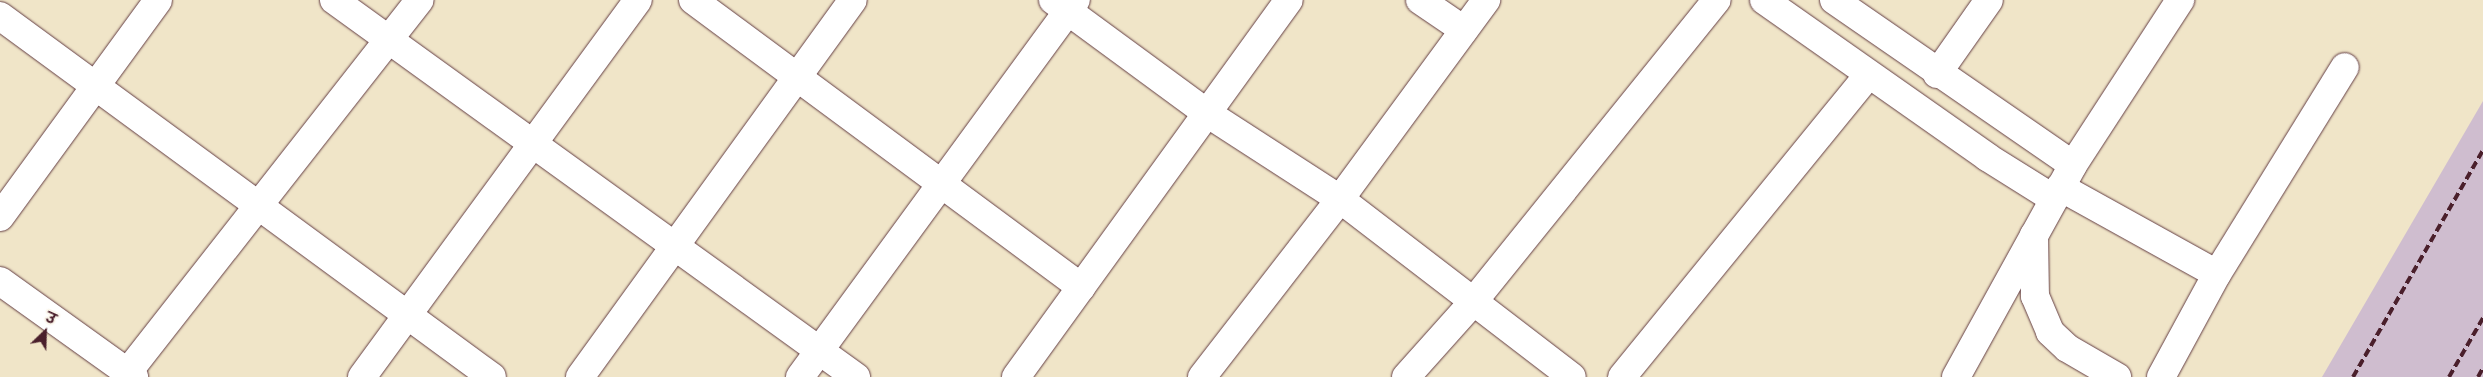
<!DOCTYPE html>
<meta charset="utf-8">
<style>
body{margin:0}
#map{position:relative;width:2483px;height:377px;overflow:hidden;background:#f0e5c8;font-family:Delius,"Playpen Sans Deva",sans-serif}
div>[style]{position:absolute}
[style*='--x']{left:calc(var(--x)*1px);top:calc(var(--y)*1px);width:calc(var(--w)*1px);rotate:calc(var(--a)*1deg)}
.industrial>*{inset:0;background:#cfbdcf}
.roads{filter:drop-shadow(0 0 1px #633d43) drop-shadow(0 0 1px #633d43)}
.minor>*{height:28px;margin:-14px;padding:0 14px;transform-origin:14px;border-radius:14px;background:#fff}
.rail>*{height:4px;margin-top:-2px;transform-origin:0;background:repeating-linear-gradient(90deg,#4a1f2b 0 8px,transparent 0 12px)}
span{translate:-50% -50%;white-space:nowrap;text-align:center;line-height:1.15;-webkit-text-stroke:5px #fbf7ec;paint-order:stroke}
.north{position:absolute;left:20px;top:307px;width:50px;height:50px;-webkit-text-stroke:4px #fbf7ec;paint-order:stroke;rotate:24deg;font-size:14px;font-weight:700;line-height:20px;text-align:center;color:#4a1f2b}
.north::after{content:'';display:block;margin:auto;width:18px;height:22px;background:#4a1f2b;clip-path:polygon(50% 0,100% 100%,50% 72%,0 100%)}
</style>
<div id="map">
<div class="industrial">
<div style="clip-path:polygon(2483px 101px,2483px 377px,2322px 377px)"></div>
</div>
<div class="roads">
<div class="minor">
<div style="--x:334;--y:0;--w:644;--a:35.84"></div>
<div style="--x:693;--y:0;--w:483;--a:36.5"></div>
<div style="--x:1053;--y:0;--w:191;--a:36.3"></div>
<div style="--x:1207;--y:113;--w:158;--a:32.9"></div>
<div style="--x:1340;--y:199;--w:292;--a:37.5"></div>
<div style="--x:1420;--y:0;--w:53;--a:34.3"></div>
<div style="--x:1764;--y:0;--w:273;--a:35.1"></div>
<div style="--x:1987;--y:157;--w:79;--a:32.1"></div>
<div style="--x:1834;--y:0;--w:290;--a:34.6"></div>
<div style="--x:0;--y:16;--w:610;--a:36.27"></div>
<div style="--x:1937;--y:74;--w:90;--a:-54.9"></div>
<div style="--x:2060;--y:187;--w:179;--a:29"></div>
<div style="--x:0;--y:217;--w:268;--a:-53.9"></div>
<div style="--x:2034;--y:235;--w:61;--a:89.1"></div>
<div style="--x:2035;--y:296;--w:39;--a:67"></div>
<div style="--x:2050;--y:332;--w:23;--a:43"></div>
<div style="--x:2067;--y:348;--w:58;--a:30.1"></div>
<div style="--x:0;--y:281;--w:165;--a:35.6"></div>
<div style="--x:124;--y:377;--w:479;--a:-51.9"></div>
<div style="--x:362;--y:377;--w:467;--a:-53.8"></div>
<div style="--x:580;--y:377;--w:465;--a:-54.1"></div>
<div style="--x:800;--y:377;--w:467;--a:-53.8"></div>
<div style="--x:1016;--y:377;--w:465;--a:-54.1"></div>
<div style="--x:1202;--y:377;--w:225;--a:-52.2"></div>
<div style="--x:1340;--y:199;--w:247;--a:-53.7"></div>
<div style="--x:1406;--y:377;--w:101;--a:-48.2"></div>
<div style="--x:1473;--y:302;--w:388;--a:-51.1"></div>
<div style="--x:1622;--y:377;--w:390;--a:-50.8"></div>
<div style="--x:1956;--y:377;--w:242;--a:-61.1"></div>
<div style="--x:2073;--y:165;--w:197;--a:-57"></div>
<div style="--x:2161;--y:377;--w:117;--a:-61.5"></div>
<div style="--x:2217;--y:274;--w:243;--a:-58.3"></div>
</div>
</div>
<div class="rail">
<div style="--x:2353;--y:377;--w:262;--a:-60.2"></div>
<div style="--x:2449;--y:377;--w:68;--a:-60"></div>
<div style="--x:2478;--y:377;--w:10;--a:-61"></div>
</div>
<div class="north">उ</div>
</div>
